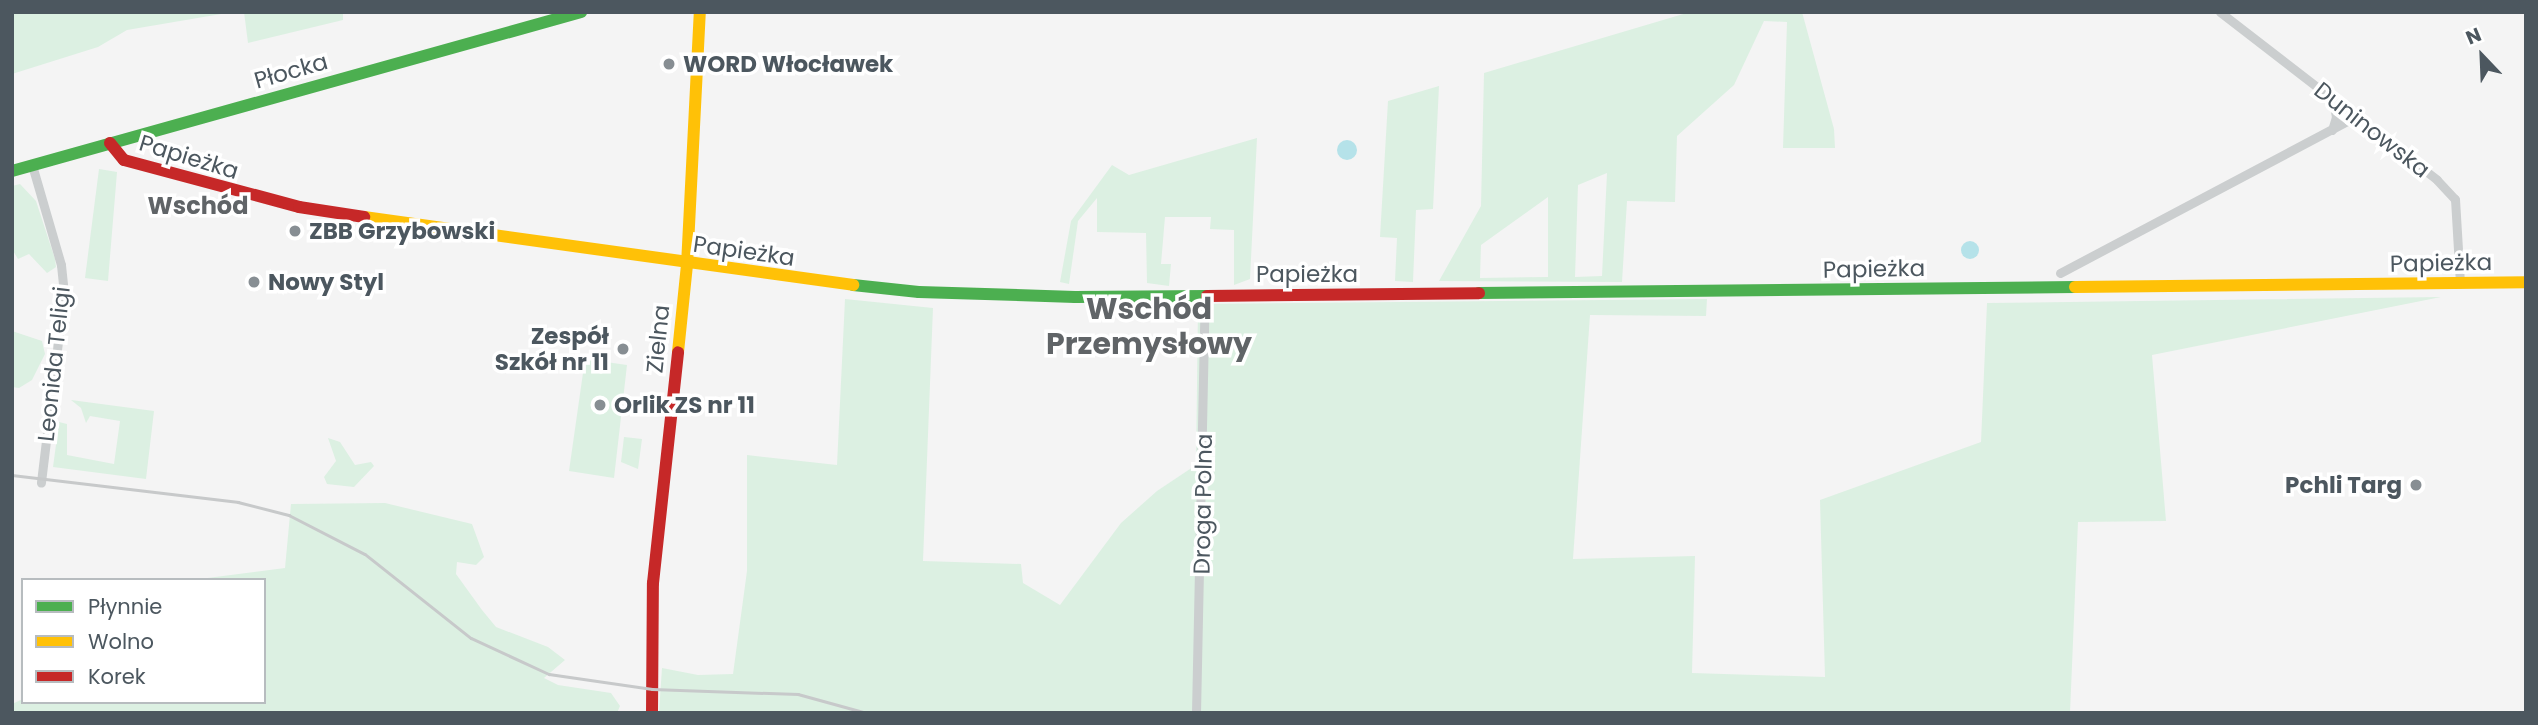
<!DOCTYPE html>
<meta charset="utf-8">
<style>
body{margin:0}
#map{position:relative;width:2538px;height:725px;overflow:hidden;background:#f4f4f4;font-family:Poppins,sans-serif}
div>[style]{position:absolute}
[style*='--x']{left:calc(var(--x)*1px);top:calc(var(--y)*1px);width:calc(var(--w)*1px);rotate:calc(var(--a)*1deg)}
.green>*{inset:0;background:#dcf0e2}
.water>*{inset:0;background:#b5e2e9}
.round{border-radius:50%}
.street>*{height:9px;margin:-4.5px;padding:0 4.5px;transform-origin:4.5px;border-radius:4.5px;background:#cbcecf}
.fast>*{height:12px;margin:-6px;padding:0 6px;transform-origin:6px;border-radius:6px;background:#4caf50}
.slow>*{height:12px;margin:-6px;padding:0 6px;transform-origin:6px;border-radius:6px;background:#ffc107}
.jam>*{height:12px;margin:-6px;padding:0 6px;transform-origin:6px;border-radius:6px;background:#c62828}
.rail>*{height:2.5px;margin:-1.25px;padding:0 1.25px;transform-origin:1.25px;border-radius:1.25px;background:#c7c9ca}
.dots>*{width:19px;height:19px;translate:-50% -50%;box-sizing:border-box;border:4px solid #fff;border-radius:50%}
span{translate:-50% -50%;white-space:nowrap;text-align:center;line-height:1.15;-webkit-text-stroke:7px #fff;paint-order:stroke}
.poi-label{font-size:23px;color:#4c575f;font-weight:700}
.left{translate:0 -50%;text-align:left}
.right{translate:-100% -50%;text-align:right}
.street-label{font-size:23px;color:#4c575f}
.neighbourhood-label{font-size:24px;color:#606467;font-weight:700}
.district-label{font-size:30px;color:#606467;font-weight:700}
.frame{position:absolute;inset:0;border:14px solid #4c575f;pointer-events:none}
.legend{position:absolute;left:21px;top:578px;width:245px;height:126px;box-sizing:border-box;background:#fff;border:2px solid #b7bcbf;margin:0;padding:9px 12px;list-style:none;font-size:21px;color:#4c575f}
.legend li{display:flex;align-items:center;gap:14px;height:35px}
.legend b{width:35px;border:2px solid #b7bcbf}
.north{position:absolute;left:2447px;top:21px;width:70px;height:70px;-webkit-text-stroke:5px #fff;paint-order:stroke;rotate:337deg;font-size:19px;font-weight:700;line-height:28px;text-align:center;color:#4c575f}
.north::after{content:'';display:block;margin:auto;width:24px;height:32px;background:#4c575f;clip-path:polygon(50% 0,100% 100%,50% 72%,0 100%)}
</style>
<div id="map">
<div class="green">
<div style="clip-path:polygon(12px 12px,233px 12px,127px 30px,98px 47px,12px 74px)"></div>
<div style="clip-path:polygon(244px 12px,343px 12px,343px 20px,248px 43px)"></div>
<div style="clip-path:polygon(evenodd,1690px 12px,1802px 12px,1834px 129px,1835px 148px,1783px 148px,1787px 22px,1764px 21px,1734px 85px,1677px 136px,1675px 202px,1627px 201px,1622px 282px,1439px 281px,1481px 206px,1484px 73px,1690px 12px,1607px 173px,1602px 276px,1575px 277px,1578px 185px,1607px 173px,1690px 12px,1548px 197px,1548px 277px,1480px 278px,1481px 245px,1548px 197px)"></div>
<div style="clip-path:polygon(1439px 86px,1433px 209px,1416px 210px,1413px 282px,1395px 281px,1397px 238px,1380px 237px,1388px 101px)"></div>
<div style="clip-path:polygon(1257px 138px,1250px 279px,1234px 285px,1234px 230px,1210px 229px,1211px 217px,1165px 217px,1161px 264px,1171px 264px,1169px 286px,1147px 283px,1146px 233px,1097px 232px,1097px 198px,1078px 221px,1069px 284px,1060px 282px,1071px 221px,1112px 165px,1129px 175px)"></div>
<div style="clip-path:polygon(99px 169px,117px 172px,108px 281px,85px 278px)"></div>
<div style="clip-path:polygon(20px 184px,36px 201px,55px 259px,56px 267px,47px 273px,29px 254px,18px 259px,12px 249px,12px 186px)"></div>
<div style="clip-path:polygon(2441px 297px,2152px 355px,2166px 521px,2078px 522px,2070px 713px,659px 712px,662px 668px,698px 675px,733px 674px,747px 571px,747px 455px,837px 465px,845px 299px,933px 308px,923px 561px,1021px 564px,1023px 583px,1060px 605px,1121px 523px,1157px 491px,1196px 465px,1198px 304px,1707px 299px,1706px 316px,1590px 315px,1573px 559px,1695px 556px,1692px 673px,1825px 677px,1820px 500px,1981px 442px,1987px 303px)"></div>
<div style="clip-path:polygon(12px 331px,42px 341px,45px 354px,32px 380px,19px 388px,12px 387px)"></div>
<div style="clip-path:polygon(585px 359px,627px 365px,614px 478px,569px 471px)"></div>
<div style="clip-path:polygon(71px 400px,154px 411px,146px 479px,53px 467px,59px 422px,67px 424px,67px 455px,114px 464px,120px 421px,90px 416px,86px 423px,81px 408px)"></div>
<div style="clip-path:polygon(624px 437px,642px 439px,638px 469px,621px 462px)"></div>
<div style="clip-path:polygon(328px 438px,340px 442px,355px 465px,371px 462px,374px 466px,354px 487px,327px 484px,324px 477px,336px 461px)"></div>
<div style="clip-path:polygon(385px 503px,472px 524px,484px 557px,476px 565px,457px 562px,456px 574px,482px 610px,496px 627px,548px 647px,565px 660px,544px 678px,558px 685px,611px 693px,620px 706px,617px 713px,12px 713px,12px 704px,23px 699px,264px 702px,264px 580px,192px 580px,285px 568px,291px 504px)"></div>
</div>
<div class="water">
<div class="round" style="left:1337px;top:140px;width:20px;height:20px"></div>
<div class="round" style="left:1961px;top:241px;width:18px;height:18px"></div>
</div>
<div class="street">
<div style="--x:2220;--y:12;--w:274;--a:37.7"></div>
<div style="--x:2437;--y:180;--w:26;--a:47"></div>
<div style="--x:2455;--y:199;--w:85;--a:86.6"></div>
<div style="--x:2332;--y:130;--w:14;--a:-73"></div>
<div style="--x:2336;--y:117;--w:17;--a:-100"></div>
<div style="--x:32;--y:165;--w:104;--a:73.8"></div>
<div style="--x:61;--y:265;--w:27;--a:84"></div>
<div style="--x:64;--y:292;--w:192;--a:96.9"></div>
<div style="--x:2060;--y:273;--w:334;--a:-27.9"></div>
<div style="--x:1196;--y:713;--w:417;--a:-88.8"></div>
</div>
<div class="fast">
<div style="--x:12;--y:171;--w:591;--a:-15.61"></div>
<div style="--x:853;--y:285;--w:66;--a:6.1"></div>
<div style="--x:919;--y:292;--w:156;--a:1.8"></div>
<div style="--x:1075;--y:297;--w:132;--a:-0.4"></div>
<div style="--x:1479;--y:293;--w:596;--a:-0.58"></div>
</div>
<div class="slow">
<div style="--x:364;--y:217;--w:494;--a:7.9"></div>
<div style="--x:2075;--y:287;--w:451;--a:-0.6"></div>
<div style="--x:678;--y:352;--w:87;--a:-84.1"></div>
<div style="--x:687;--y:265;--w:253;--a:-87.1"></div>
</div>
<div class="jam">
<div style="--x:110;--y:143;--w:22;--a:51"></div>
<div style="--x:124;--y:160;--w:181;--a:15"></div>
<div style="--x:299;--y:207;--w:66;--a:8.7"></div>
<div style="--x:1207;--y:296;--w:272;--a:-0.6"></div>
<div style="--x:652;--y:713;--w:130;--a:-89.6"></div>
<div style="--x:653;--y:583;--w:232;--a:-83.8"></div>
</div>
<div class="rail">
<div style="--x:12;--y:475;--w:228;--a:6.8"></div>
<div style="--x:238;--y:502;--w:53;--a:14.3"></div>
<div style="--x:289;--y:515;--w:85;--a:27.2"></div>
<div style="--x:365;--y:554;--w:135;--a:38.4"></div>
<div style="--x:471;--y:638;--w:86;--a:24.8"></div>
<div style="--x:549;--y:674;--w:104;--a:8.3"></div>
<div style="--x:652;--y:689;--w:146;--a:2"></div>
<div style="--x:798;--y:694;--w:72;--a:15.4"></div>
</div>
<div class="dots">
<div style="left:669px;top:64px;background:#878e93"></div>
<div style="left:295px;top:231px;background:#878e93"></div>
<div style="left:254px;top:282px;background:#878e93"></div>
<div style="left:623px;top:349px;background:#878e93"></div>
<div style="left:600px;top:405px;background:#878e93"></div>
<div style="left:2416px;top:485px;background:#878e93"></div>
</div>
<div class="poi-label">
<span class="left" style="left:683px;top:64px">WORD Włocławek</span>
<span class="left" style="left:309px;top:231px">ZBB Grzybowski</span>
<span class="left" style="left:268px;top:282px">Nowy Styl</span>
<span class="right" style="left:609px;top:349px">Zespół<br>Szkół nr 11</span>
<span class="left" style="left:614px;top:405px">Orlik ZS nr 11</span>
<span class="right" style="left:2402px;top:485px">Pchli Targ</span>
</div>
<div class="street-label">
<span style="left:291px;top:71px;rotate:-16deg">Płocka</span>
<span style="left:2372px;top:130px;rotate:38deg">Duninowska</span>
<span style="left:189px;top:157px;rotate:17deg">Papieżka</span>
<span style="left:744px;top:251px;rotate:8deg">Papieżka</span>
<span style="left:2441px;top:263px;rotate:-1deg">Papieżka</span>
<span style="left:1874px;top:269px;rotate:-1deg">Papieżka</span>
<span style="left:1307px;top:274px">Papieżka</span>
<span style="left:658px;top:339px;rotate:-84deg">Zielna</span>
<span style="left:54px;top:364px;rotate:-84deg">Leonida Teligi</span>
<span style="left:1203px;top:504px;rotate:-89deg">Droga Polna</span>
</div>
<div class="neighbourhood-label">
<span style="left:198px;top:206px">Wschód</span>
</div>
<div class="district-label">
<span style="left:1149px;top:326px">Wschód<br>Przemysłowy</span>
</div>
<div class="frame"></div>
<ul class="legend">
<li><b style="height:9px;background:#4caf50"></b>Płynnie</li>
<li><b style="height:9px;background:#ffc107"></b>Wolno</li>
<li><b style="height:9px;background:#c62828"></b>Korek</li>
</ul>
<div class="north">N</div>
</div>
